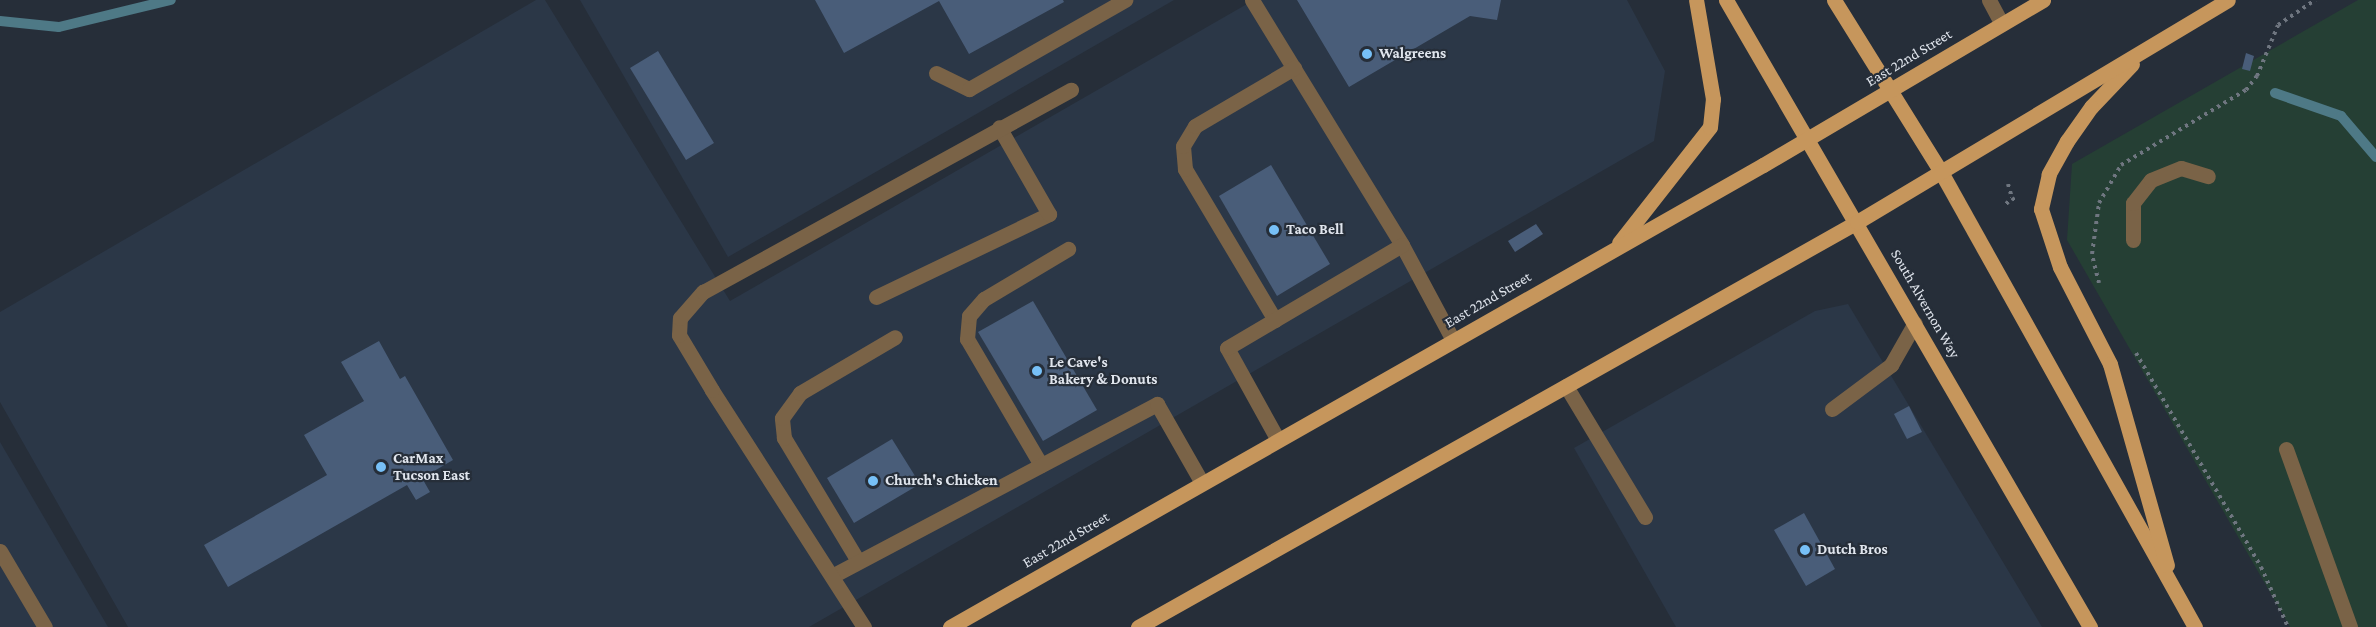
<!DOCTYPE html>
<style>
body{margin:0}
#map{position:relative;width:2376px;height:627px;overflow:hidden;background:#262e39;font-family:"Crimson Pro",serif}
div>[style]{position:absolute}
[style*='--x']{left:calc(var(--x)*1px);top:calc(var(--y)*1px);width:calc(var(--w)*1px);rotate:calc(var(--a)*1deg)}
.built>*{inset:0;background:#2b3747}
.green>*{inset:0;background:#253f34}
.stream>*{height:10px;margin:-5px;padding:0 5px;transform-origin:5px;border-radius:5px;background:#4e7986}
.building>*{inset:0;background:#495d79}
.path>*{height:4px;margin-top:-2px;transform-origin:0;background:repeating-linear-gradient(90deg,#6f7680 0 3px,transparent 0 7.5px)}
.service>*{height:15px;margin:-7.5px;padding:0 7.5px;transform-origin:7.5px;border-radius:7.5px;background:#7a6347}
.primary>*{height:15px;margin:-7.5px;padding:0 7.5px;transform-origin:7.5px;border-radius:7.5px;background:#c6965c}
.dots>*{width:16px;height:16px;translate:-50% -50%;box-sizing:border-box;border:3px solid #262e39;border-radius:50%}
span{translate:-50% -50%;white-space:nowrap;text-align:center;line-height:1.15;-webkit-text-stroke:4.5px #262e39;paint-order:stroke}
.poi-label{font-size:15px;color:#e0e5ed;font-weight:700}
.left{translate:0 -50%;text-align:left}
.street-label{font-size:15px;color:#e0e5ed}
</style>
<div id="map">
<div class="built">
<div style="clip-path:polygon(536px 0,545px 0,730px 301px,1254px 0,1627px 0,1665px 71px,1654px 141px,809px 627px,128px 627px,0 402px,0 312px)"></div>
<div style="clip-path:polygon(580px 0,1174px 0,728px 257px)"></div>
<div style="clip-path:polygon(1848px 304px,2042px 627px,1676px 627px,1574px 448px,1815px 311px)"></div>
<div style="clip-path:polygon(0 442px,108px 627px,0 627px)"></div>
</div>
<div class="green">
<div style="clip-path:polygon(2358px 0,2376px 0,2376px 627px,2290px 627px,2067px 240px,2072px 164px)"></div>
</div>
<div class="stream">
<div style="--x:0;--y:21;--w:59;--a:5.8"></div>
<div style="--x:59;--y:27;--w:115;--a:-13.6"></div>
<div style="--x:2275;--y:93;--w:70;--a:19.2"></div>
<div style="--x:2341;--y:116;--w:54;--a:49.5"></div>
</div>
<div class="building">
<div style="clip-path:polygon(815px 0,1063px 0,1064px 2px,969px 54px,939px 1px,844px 53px)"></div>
<div style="clip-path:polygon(1297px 0,1501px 0,1497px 20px,1470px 16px,1349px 87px)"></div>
<div style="clip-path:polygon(658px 51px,714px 143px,686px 160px,630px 68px)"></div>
<div style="clip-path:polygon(2246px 53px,2254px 56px,2250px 71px,2242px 69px)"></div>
<div style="clip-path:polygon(1271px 165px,1330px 264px,1277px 296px,1219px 196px)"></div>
<div style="clip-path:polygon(1536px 224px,1543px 234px,1515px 252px,1508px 241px)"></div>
<div style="clip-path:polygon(1033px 301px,1097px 410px,1043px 441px,978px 332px)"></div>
<div style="clip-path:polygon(379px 341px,400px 379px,405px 376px,453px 460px,422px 478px,430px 492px,416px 500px,407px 485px,228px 587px,204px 545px,327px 475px,304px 435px,364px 401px,341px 362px)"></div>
<div style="clip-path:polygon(1909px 406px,1922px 432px,1907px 439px,1894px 414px)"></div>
<div style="clip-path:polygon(892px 439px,920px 484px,854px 523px,827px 478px)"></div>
<div style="clip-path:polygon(1804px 513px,1835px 569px,1806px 586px,1774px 530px)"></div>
</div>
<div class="path">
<div style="--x:2008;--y:184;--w:15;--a:74"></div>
<div style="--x:2006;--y:204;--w:8;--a:-45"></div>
<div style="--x:2012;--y:198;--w:6;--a:39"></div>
<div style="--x:2099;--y:283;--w:30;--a:-104"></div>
<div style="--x:2092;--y:254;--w:51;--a:-82.2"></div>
<div style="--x:2099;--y:203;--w:44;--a:-59.9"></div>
<div style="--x:2121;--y:165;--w:146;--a:-31"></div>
<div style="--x:2246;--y:90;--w:18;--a:-52"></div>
<div style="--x:2257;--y:76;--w:55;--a:-67.6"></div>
<div style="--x:2278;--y:25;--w:45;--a:-34"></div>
<div style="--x:2136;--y:353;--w:248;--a:59.7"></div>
<div style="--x:2261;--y:567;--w:66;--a:65.8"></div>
</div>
<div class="service">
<div style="--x:1252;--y:0;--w:287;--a:58.5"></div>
<div style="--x:1402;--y:245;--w:108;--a:61.8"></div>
<div style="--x:1989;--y:0;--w:27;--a:62"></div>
<div style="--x:936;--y:73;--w:37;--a:26"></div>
<div style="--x:969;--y:89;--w:180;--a:-29.7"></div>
<div style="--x:2133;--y:240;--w:37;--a:-90"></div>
<div style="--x:2133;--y:203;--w:29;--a:-52"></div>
<div style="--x:2151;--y:180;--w:32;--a:-22"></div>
<div style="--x:2181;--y:168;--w:28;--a:17"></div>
<div style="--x:876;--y:297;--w:192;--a:-25.6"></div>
<div style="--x:1049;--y:214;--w:100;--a:-119.9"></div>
<div style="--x:1275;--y:320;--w:176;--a:-120.8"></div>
<div style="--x:1185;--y:169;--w:23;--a:-95"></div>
<div style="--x:1183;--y:146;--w:23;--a:-59"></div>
<div style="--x:1195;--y:126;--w:115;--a:-30.4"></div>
<div style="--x:1566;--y:386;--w:153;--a:58.9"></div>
<div style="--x:1832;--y:409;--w:74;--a:-36.7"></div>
<div style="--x:1891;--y:365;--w:48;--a:-60.3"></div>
<div style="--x:1278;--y:440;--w:105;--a:-119"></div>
<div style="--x:1227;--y:348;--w:203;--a:-30.5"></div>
<div style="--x:2286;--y:449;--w:189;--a:70.2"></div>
<div style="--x:1041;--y:465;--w:146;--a:-120.4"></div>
<div style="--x:967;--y:339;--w:23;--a:-85"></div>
<div style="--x:969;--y:316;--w:23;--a:-49"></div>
<div style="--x:984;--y:299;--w:98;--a:-30.8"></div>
<div style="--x:0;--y:551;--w:88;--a:59.4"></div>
<div style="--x:858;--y:561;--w:144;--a:-121"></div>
<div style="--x:784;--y:438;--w:20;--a:-96"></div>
<div style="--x:782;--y:418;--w:31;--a:-54"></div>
<div style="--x:800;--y:393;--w:110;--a:-30.5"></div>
<div style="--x:832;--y:576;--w:368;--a:-27.9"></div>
<div style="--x:1157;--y:404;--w:91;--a:60.3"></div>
<div style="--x:864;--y:627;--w:282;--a:-122.7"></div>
<div style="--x:712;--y:390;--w:64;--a:-121"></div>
<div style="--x:679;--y:335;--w:17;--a:-87"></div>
<div style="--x:680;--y:318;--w:35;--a:-49"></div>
<div style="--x:703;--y:292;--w:420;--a:-28.8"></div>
</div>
<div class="primary">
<div style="--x:1726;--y:0;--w:725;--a:59.86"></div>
<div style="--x:1834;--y:0;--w:203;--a:58.1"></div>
<div style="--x:1941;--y:172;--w:521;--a:60.83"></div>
<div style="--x:2132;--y:64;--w:59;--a:133.6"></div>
<div style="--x:2091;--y:107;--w:42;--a:125.2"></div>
<div style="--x:2067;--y:141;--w:38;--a:119"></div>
<div style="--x:2049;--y:174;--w:36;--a:103"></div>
<div style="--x:2041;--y:209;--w:61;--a:71.9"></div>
<div style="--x:2060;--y:267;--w:109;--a:62.7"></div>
<div style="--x:2110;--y:364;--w:209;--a:74.2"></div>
<div style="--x:1619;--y:243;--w:147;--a:-51.9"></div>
<div style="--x:1710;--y:127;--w:28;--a:-84"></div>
<div style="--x:1713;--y:99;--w:100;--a:-99.7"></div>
<div style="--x:950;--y:627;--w:935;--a:-29.61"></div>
<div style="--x:1763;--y:165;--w:325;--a:-30.5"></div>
<div style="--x:1138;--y:627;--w:825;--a:-29.39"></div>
<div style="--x:1857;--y:222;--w:432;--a:-30.9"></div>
</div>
<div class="dots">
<div style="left:1367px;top:54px;background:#77c0f7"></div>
<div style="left:1274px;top:230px;background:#77c0f7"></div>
<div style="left:1037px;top:371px;background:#77c0f7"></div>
<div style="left:381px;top:467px;background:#77c0f7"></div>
<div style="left:873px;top:481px;background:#77c0f7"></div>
<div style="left:1805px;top:550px;background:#77c0f7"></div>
</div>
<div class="poi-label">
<span class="left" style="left:1379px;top:54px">Walgreens</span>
<span class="left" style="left:1286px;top:230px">Taco Bell</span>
<span class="left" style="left:1049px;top:371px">Le Cave's<br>Bakery &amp; Donuts</span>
<span class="left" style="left:393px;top:467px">CarMax<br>Tucson East</span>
<span class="left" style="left:885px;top:481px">Church's Chicken</span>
<span class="left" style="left:1817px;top:550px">Dutch Bros</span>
</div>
<div class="street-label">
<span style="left:1909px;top:58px;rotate:-31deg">East 22nd Street</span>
<span style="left:1488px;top:300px;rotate:-30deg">East 22nd Street</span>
<span style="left:1925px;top:304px;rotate:60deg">South Alvernon Way</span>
<span style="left:1066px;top:540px;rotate:-30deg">East 22nd Street</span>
</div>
</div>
